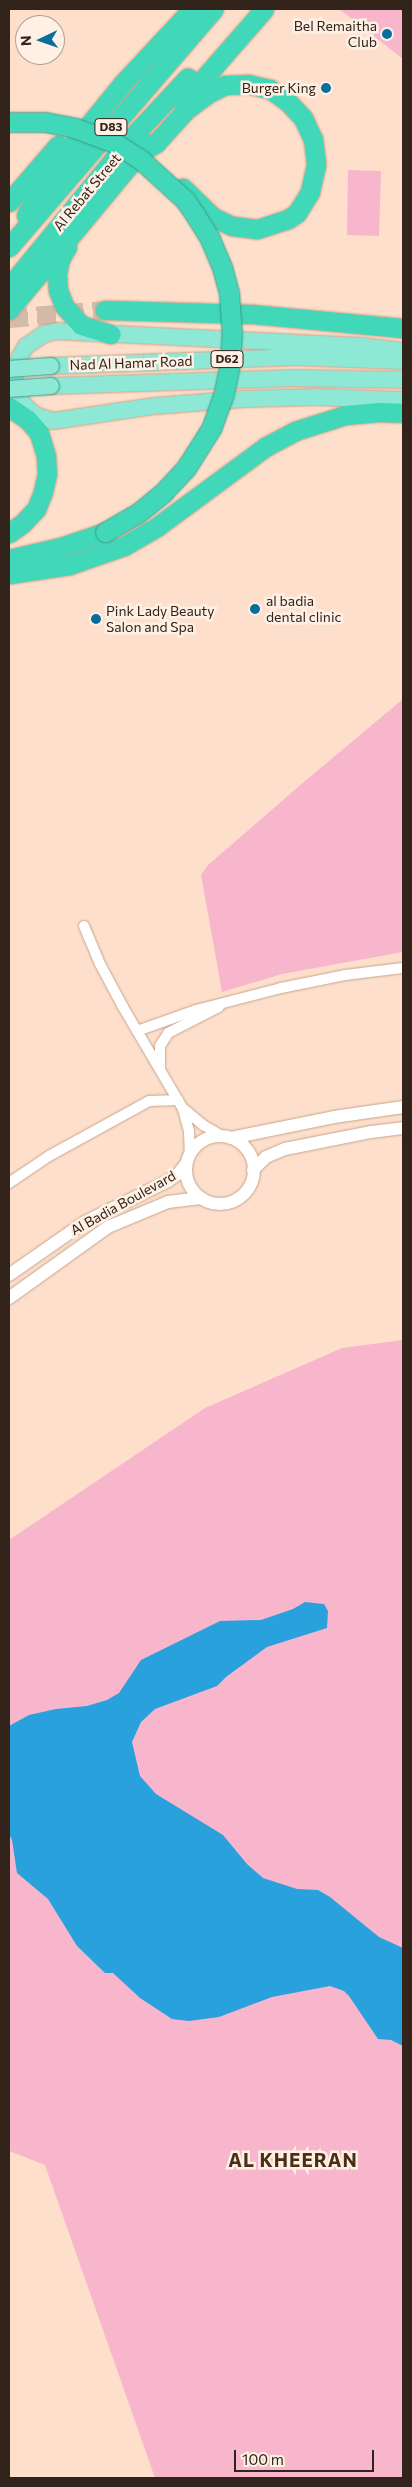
<!DOCTYPE html>
<style>
body{margin:0}
#map{position:relative;width:412px;height:2487px;overflow:hidden;background:#fddfcb;font-family:Commissioner,sans-serif}
div>[style]{position:absolute}
[style*='--x']{left:calc(var(--x)*1px);top:calc(var(--y)*1px);width:calc(var(--w)*1px);rotate:calc(var(--a)*1deg)}
.green>*{inset:0;background:#f8b6cd}
.water>*{inset:0;background:#29a1dd}
.motorway-tunnel>*{height:19px;margin-top:-9.5px;transform-origin:0;background:repeating-linear-gradient(90deg,#d4baa8 0 19px,transparent 0 28px)}
.roads{filter:drop-shadow(0 0 1px #c8a58d) drop-shadow(0 0 1px #c8a58d)}
.minor>*{height:10px;margin:-5px;padding:0 5px;transform-origin:5px;border-radius:5px;background:#fff}
.tertiary>*{height:12px;margin:-6px;padding:0 6px;transform-origin:6px;border-radius:6px;background:#fff}
.tertiary>.ring{margin:-6px;padding:0;box-sizing:content-box;background:none;border:12px solid #fff;border-radius:50%}
.primary>*{height:16px;margin:-8px;padding:0 8px;transform-origin:8px;border-radius:8px;background:#8de8d6}
.motorway>*{height:19px;margin:-9.5px;padding:0 9.5px;transform-origin:9.5px;border-radius:9.5px;background:#41d8ba}
.bridges{filter:drop-shadow(0 0 1px #3c9982) drop-shadow(0 0 1px #3c9982)}
.primary-bridge>*{height:16px;margin:-8px;padding:0 8px;transform-origin:8px;border-radius:8px;background:#8de8d6}
.motorway-bridge>*{height:19px;margin:-9.5px;padding:0 9.5px;transform-origin:9.5px;border-radius:9.5px;background:#41d8ba}
.dots>*{width:14px;height:14px;translate:-50% -50%;box-sizing:border-box;border:2px solid #fff0e5;border-radius:50%}
span{translate:-50% -50%;white-space:nowrap;text-align:center;line-height:1.15;-webkit-text-stroke:5px #fff0e5;paint-order:stroke}
.shield-label span{padding:1px 4px;background:#fff0e5;border:1px solid;border-radius:4px;-webkit-text-stroke-width:0}
.shield-label{font-size:12px;color:#32241b;font-weight:700}
.poi-label{font-size:14px;color:#32241b}
.right{translate:-100% -50%;text-align:right}
.left{translate:0 -50%;text-align:left}
.street-label{font-size:14px;color:#32241b}
.district-label{font-size:19px;color:#4a2e18;font-weight:700;letter-spacing:1px}
.frame{position:absolute;inset:0;border:10px solid #32241b;pointer-events:none}
.north{position:absolute;left:15px;top:15px;width:50px;height:50px;box-sizing:border-box;background:#fff0e5;border:1px solid #ad9e94;border-radius:50%;rotate:267deg;font-size:14px;font-weight:700;line-height:20px;text-align:center;color:#32241b}
.north::after{content:'';display:block;margin:auto;width:18px;height:22px;background:#096e9c;clip-path:polygon(50% 0,100% 100%,50% 72%,0 100%)}
.scale{position:absolute;left:234px;top:2450px;width:140px;height:22px;box-sizing:border-box;border:2px solid #32241b;border-top:0;padding-left:6px;font-size:15px;line-height:18px;white-space:nowrap;color:#32241b;-webkit-text-stroke:4px #fff0e5;paint-order:stroke}
</style>
<div id="map">
<div class="green">
<div style="clip-path:polygon(339px 9px,403px 9px,403px 59px)"></div>
<div style="clip-path:polygon(348px 170px,381px 171px,379px 236px,347px 235px)"></div>
<div style="clip-path:polygon(403px 699px,403px 952px,282px 974px,222px 992px,201px 875px,208px 865px,305px 781px)"></div>
<div style="clip-path:polygon(403px 1340px,403px 2478px,155px 2478px,45px 2165px,9px 2151px,9px 1540px,205px 1408px,342px 1348px)"></div>
</div>
<div class="water">
<div style="clip-path:polygon(305px 1602px,324px 1604px,328px 1611px,327px 1628px,267px 1647px,226px 1677px,217px 1686px,155px 1709px,141px 1722px,132px 1742px,140px 1776px,156px 1794px,223px 1835px,247px 1864px,263px 1878px,297px 1889px,318px 1890px,330px 1897px,379px 1937px,403px 1948px,403px 2046px,391px 2040px,378px 2039px,349px 1996px,344px 1991px,330px 1986px,272px 1997px,219px 2017px,189px 2021px,172px 2019px,140px 1998px,113px 1973px,105px 1973px,77px 1946px,48px 1899px,17px 1873px,12px 1840px,9px 1834px,9px 1726px,29px 1715px,56px 1709px,87px 1706px,107px 1700px,119px 1693px,141px 1660px,220px 1621px,261px 1620px,293px 1609px)"></div>
</div>
<div class="motorway-tunnel">
<div style="--x:9;--y:318;--w:96;--a:-4.8"></div>
</div>
<div class="roads">
<div class="minor">
<div style="--x:84;--y:926;--w:41;--a:67.2"></div>
<div style="--x:100;--y:964;--w:49;--a:61.9"></div>
<div style="--x:123;--y:1007;--w:118;--a:59.5"></div>
<div style="--x:183;--y:1109;--w:23;--a:75"></div>
<div style="--x:189;--y:1131;--w:24;--a:88"></div>
<div style="--x:137;--y:1031;--w:63;--a:-19.6"></div>
<div style="--x:196;--y:1010;--w:88;--a:-14.5"></div>
<div style="--x:281;--y:988;--w:65;--a:-11.5"></div>
<div style="--x:345;--y:975;--w:58;--a:-6.9"></div>
<div style="--x:160;--y:1069;--w:23;--a:-90"></div>
<div style="--x:160;--y:1046;--w:15;--a:-58"></div>
<div style="--x:168;--y:1033;--w:57;--a:-27"></div>
<div style="--x:184;--y:1109;--w:25;--a:40"></div>
<div style="--x:203;--y:1125;--w:24;--a:30"></div>
<div style="--x:9;--y:1183;--w:48;--a:-34"></div>
<div style="--x:49;--y:1156;--w:114;--a:-28.8"></div>
<div style="--x:149;--y:1101;--w:29;--a:-2"></div>
</div>
<div class="tertiary">
<div class="ring" style="left:186px;top:1136px;width:56px;height:56px"></div>
<div style="--x:231;--y:1138;--w:105;--a:-11.5"></div>
<div style="--x:334;--y:1117;--w:70;--a:-8.2"></div>
<div style="--x:253;--y:1170;--w:18;--a:-45"></div>
<div style="--x:266;--y:1157;--w:21;--a:-23"></div>
<div style="--x:285;--y:1149;--w:88;--a:-11.2"></div>
<div style="--x:371;--y:1132;--w:32;--a:-7"></div>
<div style="--x:9;--y:1275;--w:93;--a:-34.9"></div>
<div style="--x:85;--y:1222;--w:93;--a:-26.3"></div>
<div style="--x:168;--y:1181;--w:12;--a:-35"></div>
<div style="--x:178;--y:1174;--w:13;--a:-51"></div>
<div style="--x:9;--y:1298;--w:122;--a:-35.6"></div>
<div style="--x:108;--y:1227;--w:65;--a:-22.6"></div>
<div style="--x:168;--y:1202;--w:33;--a:-7"></div>
</div>
<div class="primary">
<div style="--x:403;--y:351;--w:42;--a:-173.2"></div>
<div style="--x:361;--y:346;--w:303;--a:-177.2"></div>
<div style="--x:58;--y:331;--w:14;--a:168"></div>
<div style="--x:44;--y:334;--w:22;--a:146"></div>
<div style="--x:26;--y:346;--w:14;--a:120"></div>
<div style="--x:19;--y:358;--w:22;--a:103"></div>
<div style="--x:14;--y:379;--w:14;--a:78"></div>
<div style="--x:17;--y:393;--w:14;--a:60"></div>
<div style="--x:24;--y:405;--w:15;--a:42"></div>
<div style="--x:35;--y:415;--w:19;--a:18"></div>
<div style="--x:53;--y:421;--w:103;--a:-8.4"></div>
<div style="--x:155;--y:406;--w:89;--a:-4.5"></div>
<div style="--x:244;--y:399;--w:71;--a:-1.6"></div>
<div style="--x:315;--y:397;--w:88;--a:2"></div>
<div style="--x:51;--y:366;--w:241;--a:-2.1"></div>
<div style="--x:292;--y:357;--w:111;--a:2.1"></div>
<div style="--x:51;--y:386;--w:244;--a:-1.9"></div>
<div style="--x:295;--y:378;--w:108;--a:1.1"></div>
</div>
<div class="motorway">
<div style="--x:183;--y:102;--w:123;--a:-48.9"></div>
<div style="--x:139;--y:153;--w:20;--a:-30"></div>
<div style="--x:156;--y:143;--w:45;--a:-47.7"></div>
<div style="--x:186;--y:110;--w:26;--a:-37"></div>
<div style="--x:207;--y:94;--w:20;--a:-27"></div>
<div style="--x:225;--y:85;--w:23;--a:-2"></div>
<div style="--x:248;--y:84;--w:23;--a:13"></div>
<div style="--x:270;--y:89;--w:22;--a:36"></div>
<div style="--x:288;--y:102;--w:22;--a:47"></div>
<div style="--x:303;--y:118;--w:23;--a:65"></div>
<div style="--x:313;--y:139;--w:26;--a:83"></div>
<div style="--x:316;--y:165;--w:28;--a:103"></div>
<div style="--x:310;--y:192;--w:25;--a:122"></div>
<div style="--x:297;--y:213;--w:11;--a:146"></div>
<div style="--x:288;--y:219;--w:33;--a:162"></div>
<div style="--x:257;--y:229;--w:25;--a:-173"></div>
<div style="--x:232;--y:226;--w:21;--a:-155"></div>
<div style="--x:213;--y:217;--w:42;--a:-136"></div>
<div style="--x:9;--y:202;--w:75;--a:-49.3"></div>
<div style="--x:26;--y:215;--w:46;--a:-61.2"></div>
<div style="--x:48;--y:175;--w:119;--a:-50.8"></div>
<div style="--x:123;--y:83;--w:101;--a:-47"></div>
<div style="--x:9;--y:247;--w:314;--a:-49.3"></div>
<div style="--x:67;--y:247;--w:14;--a:120"></div>
<div style="--x:60;--y:259;--w:14;--a:102"></div>
<div style="--x:57;--y:273;--w:17;--a:87"></div>
<div style="--x:58;--y:290;--w:17;--a:69"></div>
<div style="--x:64;--y:306;--w:25;--a:48"></div>
<div style="--x:81;--y:325;--w:31;--a:17"></div>
<div style="--x:9;--y:287;--w:193;--a:-50.7"></div>
<div style="--x:131;--y:138;--w:83;--a:-46.9"></div>
<div style="--x:9;--y:310;--w:216;--a:-50.3"></div>
<div style="--x:105;--y:310;--w:147;--a:1.6"></div>
<div style="--x:252;--y:314;--w:152;--a:5.3"></div>
<div style="--x:9;--y:407;--w:22;--a:34"></div>
<div style="--x:27;--y:419;--w:18;--a:49"></div>
<div style="--x:39;--y:433;--w:24;--a:73"></div>
<div style="--x:46;--y:456;--w:18;--a:87"></div>
<div style="--x:47;--y:474;--w:18;--a:103"></div>
<div style="--x:43;--y:492;--w:18;--a:112"></div>
<div style="--x:36;--y:509;--w:19;--a:133"></div>
<div style="--x:23;--y:523;--w:17;--a:144"></div>
<div style="--x:9;--y:559;--w:53;--a:-13"></div>
<div style="--x:61;--y:547;--w:46;--a:-18.8"></div>
<div style="--x:9;--y:574;--w:61;--a:-8.5"></div>
<div style="--x:69;--y:565;--w:58;--a:-19.1"></div>
<div style="--x:124;--y:546;--w:39;--a:-30"></div>
<div style="--x:158;--y:526;--w:133;--a:-36.4"></div>
<div style="--x:265;--y:447;--w:34;--a:-28"></div>
<div style="--x:295;--y:431;--w:52;--a:-17.7"></div>
<div style="--x:345;--y:415;--w:34;--a:-5"></div>
<div style="--x:379;--y:412;--w:24;--a:2"></div>
</div>
</div>
<div class="bridges">
<div class="primary-bridge">
<div style="--x:9;--y:369;--w:42;--a:-4.1"></div>
<div style="--x:9;--y:389;--w:42;--a:-4.1"></div>
</div>
<div class="motorway-bridge">
<div style="--x:9;--y:122;--w:36;--a:0"></div>
<div style="--x:45;--y:122;--w:31;--a:11"></div>
<div style="--x:75;--y:128;--w:43;--a:20.6"></div>
<div style="--x:115;--y:143;--w:30;--a:33"></div>
<div style="--x:140;--y:159;--w:61;--a:42.3"></div>
<div style="--x:185;--y:200;--w:16;--a:55"></div>
<div style="--x:194;--y:213;--w:31;--a:58"></div>
<div style="--x:210;--y:239;--w:30;--a:67"></div>
<div style="--x:222;--y:267;--w:27;--a:75"></div>
<div style="--x:229;--y:293;--w:39;--a:86"></div>
<div style="--x:232;--y:332;--w:32;--a:94"></div>
<div style="--x:230;--y:364;--w:33;--a:102"></div>
<div style="--x:223;--y:396;--w:33;--a:110"></div>
<div style="--x:212;--y:427;--w:49;--a:122.4"></div>
<div style="--x:186;--y:468;--w:33;--a:133"></div>
<div style="--x:164;--y:492;--w:33;--a:141"></div>
<div style="--x:138;--y:513;--w:38;--a:150"></div>
</div>
</div>
<div class="dots">
<div style="left:387px;top:34px;background:#096e9c"></div>
<div style="left:326px;top:88px;background:#096e9c"></div>
<div style="left:255px;top:609px;background:#096e9c"></div>
<div style="left:96px;top:619px;background:#096e9c"></div>
</div>
<div class="shield-label">
<span style="left:111px;top:127px">D83</span>
<span style="left:227px;top:359px">D62</span>
</div>
<div class="poi-label">
<span class="right" style="left:377px;top:34px">Bel Remaitha<br>Club</span>
<span class="right" style="left:316px;top:88px">Burger King</span>
<span class="left" style="left:266px;top:609px">al badia<br>dental clinic</span>
<span class="left" style="left:106px;top:619px">Pink Lady Beauty<br>Salon and Spa</span>
</div>
<div class="street-label">
<span style="left:87px;top:192px;rotate:-50deg">Al Rebat Street</span>
<span style="left:131px;top:363px;rotate:-2deg">Nad Al Hamar Road</span>
<span style="left:123px;top:1203px;rotate:-29deg">Al Badia Boulevard</span>
</div>
<div class="district-label">
<span style="left:293px;top:2160px">AL KHEERAN</span>
</div>
<div class="frame"></div>
<div class="north">N</div>
<div class="scale">100 m</div>
</div>
